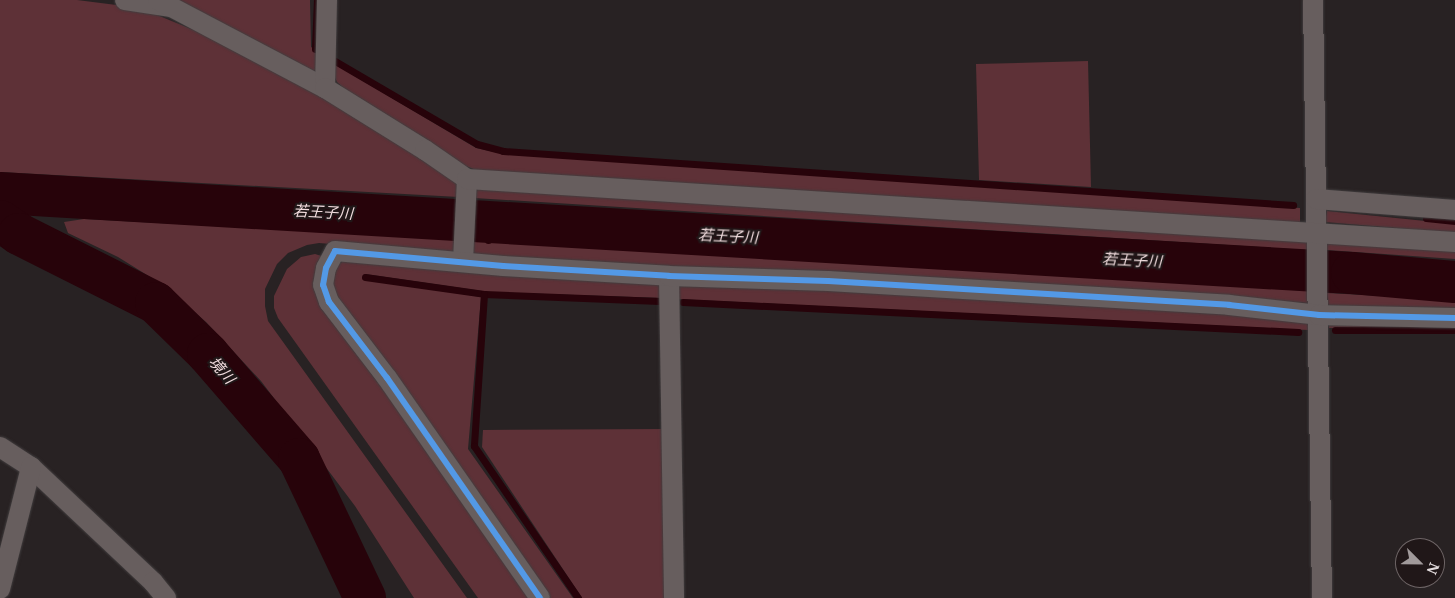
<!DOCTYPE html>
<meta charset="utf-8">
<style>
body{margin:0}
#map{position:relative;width:1455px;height:598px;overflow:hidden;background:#282223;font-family:"Noto Serif","Noto Sans JP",serif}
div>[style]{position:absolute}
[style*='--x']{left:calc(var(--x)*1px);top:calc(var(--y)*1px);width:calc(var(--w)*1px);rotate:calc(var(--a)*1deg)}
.green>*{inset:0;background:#5e3137}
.stream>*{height:7px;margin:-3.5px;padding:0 3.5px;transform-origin:3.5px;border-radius:3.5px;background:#27030a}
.river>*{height:42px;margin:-21px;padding:0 21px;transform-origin:21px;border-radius:21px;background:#27030a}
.roads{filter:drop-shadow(0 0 1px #413d3e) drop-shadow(0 0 1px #413d3e)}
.street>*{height:20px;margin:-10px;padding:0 10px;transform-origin:10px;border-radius:10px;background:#675e5e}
.cycleway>*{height:6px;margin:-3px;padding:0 3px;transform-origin:3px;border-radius:3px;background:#5399e6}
span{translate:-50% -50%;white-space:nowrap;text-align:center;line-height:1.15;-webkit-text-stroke:4px #201718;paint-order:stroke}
.water-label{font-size:15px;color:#f2dddf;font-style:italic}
.north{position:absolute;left:1395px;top:538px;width:50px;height:50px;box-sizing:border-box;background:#201718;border:1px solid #6e6566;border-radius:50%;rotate:113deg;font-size:14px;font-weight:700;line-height:20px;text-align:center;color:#e2dbdc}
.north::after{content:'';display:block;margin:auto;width:18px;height:22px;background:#a19a9b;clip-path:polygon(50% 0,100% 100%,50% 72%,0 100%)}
</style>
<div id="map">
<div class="green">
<div style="clip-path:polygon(0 0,77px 0,140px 8px,235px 47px,363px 117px,458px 184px,459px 197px,0 172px)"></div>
<div style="clip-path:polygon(176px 0,310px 0,311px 47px,317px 51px,317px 72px,313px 76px)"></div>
<div style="clip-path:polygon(1088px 61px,1091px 187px,979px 180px,976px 64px)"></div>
<div style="clip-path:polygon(331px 62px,476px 148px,504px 154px,1300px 208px,1300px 223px,484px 173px,463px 165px,350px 94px,337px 82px,331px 68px)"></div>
<div style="clip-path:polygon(481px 189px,1308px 241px,1307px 250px,474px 198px,475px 191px)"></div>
<div style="clip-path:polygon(1327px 211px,1455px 224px,1455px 233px,1325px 222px)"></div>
<div style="clip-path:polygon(84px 219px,457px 239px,456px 251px,451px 254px,319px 243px,307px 245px,288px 253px,277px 264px,265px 289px,265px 306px,268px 321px,467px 598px,414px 598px,355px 506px,261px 381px,206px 322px,163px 285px,118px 257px,68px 233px,64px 222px)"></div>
<div style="clip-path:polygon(472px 239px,1309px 291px,1309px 303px,473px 256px)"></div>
<div style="clip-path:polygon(1326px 239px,1455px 249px,1455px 259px,1327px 250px)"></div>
<div style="clip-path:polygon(315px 254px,325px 257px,323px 308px,390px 399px,532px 598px,478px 598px,278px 318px,274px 308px,274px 296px,287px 269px,301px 257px)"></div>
<div style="clip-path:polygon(345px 260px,659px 282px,664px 298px,489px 292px,365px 274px,362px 278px,481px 297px,468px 449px,573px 598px,550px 598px,393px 375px,335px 298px,330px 282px,334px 267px)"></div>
<div style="clip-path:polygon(680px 282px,1228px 311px,1309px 323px,1308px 330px,675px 299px)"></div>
<div style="clip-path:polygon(1327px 293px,1455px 300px,1455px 313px,1328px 305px)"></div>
<div style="clip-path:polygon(1329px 324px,1455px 324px,1455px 328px,1329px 328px)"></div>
<div style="clip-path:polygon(666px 429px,669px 598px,582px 598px,482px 447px,483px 430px)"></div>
</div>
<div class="stream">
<div style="--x:315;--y:49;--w:49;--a:-87.7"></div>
<div style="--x:335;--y:61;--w:164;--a:30.3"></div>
<div style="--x:477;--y:144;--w:27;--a:15"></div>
<div style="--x:503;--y:151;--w:792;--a:3.91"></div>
<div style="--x:1426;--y:218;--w:29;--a:6"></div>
<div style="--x:488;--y:240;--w:19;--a:-87"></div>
<div style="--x:365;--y:277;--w:120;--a:8.1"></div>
<div style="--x:484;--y:294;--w:176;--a:2.3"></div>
<div style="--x:484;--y:294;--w:152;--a:93.8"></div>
<div style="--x:474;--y:446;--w:184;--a:55.6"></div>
<div style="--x:683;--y:302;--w:616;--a:2.79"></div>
<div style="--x:1335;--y:330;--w:120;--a:0"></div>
</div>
<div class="river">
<div style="--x:0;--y:193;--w:1354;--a:3.39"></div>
<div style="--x:1352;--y:273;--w:103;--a:5"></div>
<div style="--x:0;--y:221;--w:23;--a:34"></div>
<div style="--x:19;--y:234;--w:153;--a:26.7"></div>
<div style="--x:156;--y:303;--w:73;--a:44.4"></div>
<div style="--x:208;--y:354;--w:139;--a:49.1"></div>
<div style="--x:299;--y:459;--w:154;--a:64.6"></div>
</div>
<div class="roads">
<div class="street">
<div style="--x:125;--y:0;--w:47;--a:8.7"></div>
<div style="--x:158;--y:0;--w:189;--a:27.8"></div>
<div style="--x:327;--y:0;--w:88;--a:91.3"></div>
<div style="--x:325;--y:88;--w:118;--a:31.8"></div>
<div style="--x:425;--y:150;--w:51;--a:34.6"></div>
<div style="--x:467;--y:179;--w:83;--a:92.8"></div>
<div style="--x:1313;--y:0;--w:598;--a:89.14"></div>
<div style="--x:467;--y:179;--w:990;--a:3.65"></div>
<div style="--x:1316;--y:199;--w:139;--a:4.5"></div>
<div style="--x:669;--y:276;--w:322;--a:89.1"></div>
<div style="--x:0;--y:447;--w:37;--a:33"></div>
<div style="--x:31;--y:467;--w:168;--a:43.3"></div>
<div style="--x:153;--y:582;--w:21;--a:51"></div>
<div style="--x:0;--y:589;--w:126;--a:-75.7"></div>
<div style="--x:540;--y:598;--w:268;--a:-124.8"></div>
<div style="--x:387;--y:378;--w:96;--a:-127.3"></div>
<div style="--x:329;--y:302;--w:18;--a:-109"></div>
<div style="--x:323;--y:285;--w:17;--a:-80"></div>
<div style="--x:326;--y:268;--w:19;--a:-62"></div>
<div style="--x:335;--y:251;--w:169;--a:5.1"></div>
<div style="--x:503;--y:266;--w:166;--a:3.4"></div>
<div style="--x:669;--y:276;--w:159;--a:1.8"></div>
<div style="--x:828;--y:281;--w:402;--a:3.4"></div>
<div style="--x:1229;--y:305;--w:91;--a:6.3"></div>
<div style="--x:1319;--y:315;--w:136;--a:1.3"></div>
</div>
</div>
<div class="cycleway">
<div style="--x:540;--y:598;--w:268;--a:-124.8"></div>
<div style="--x:387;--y:378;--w:96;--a:-127.3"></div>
<div style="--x:329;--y:302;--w:18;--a:-109"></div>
<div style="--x:323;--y:285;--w:17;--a:-80"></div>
<div style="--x:326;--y:268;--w:19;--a:-62"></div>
<div style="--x:335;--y:251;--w:169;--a:5.1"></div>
<div style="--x:503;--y:266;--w:166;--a:3.4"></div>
<div style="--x:669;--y:276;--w:159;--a:1.8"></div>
<div style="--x:828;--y:281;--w:402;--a:3.4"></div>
<div style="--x:1229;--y:305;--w:91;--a:6.3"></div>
<div style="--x:1319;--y:315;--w:136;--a:1.3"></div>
</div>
<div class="water-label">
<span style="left:323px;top:212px;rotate:3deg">若王子川</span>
<span style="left:728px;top:236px;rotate:3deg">若王子川</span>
<span style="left:1132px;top:260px;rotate:3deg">若王子川</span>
<span style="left:222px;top:370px;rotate:49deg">境川</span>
</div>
<div class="north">N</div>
</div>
